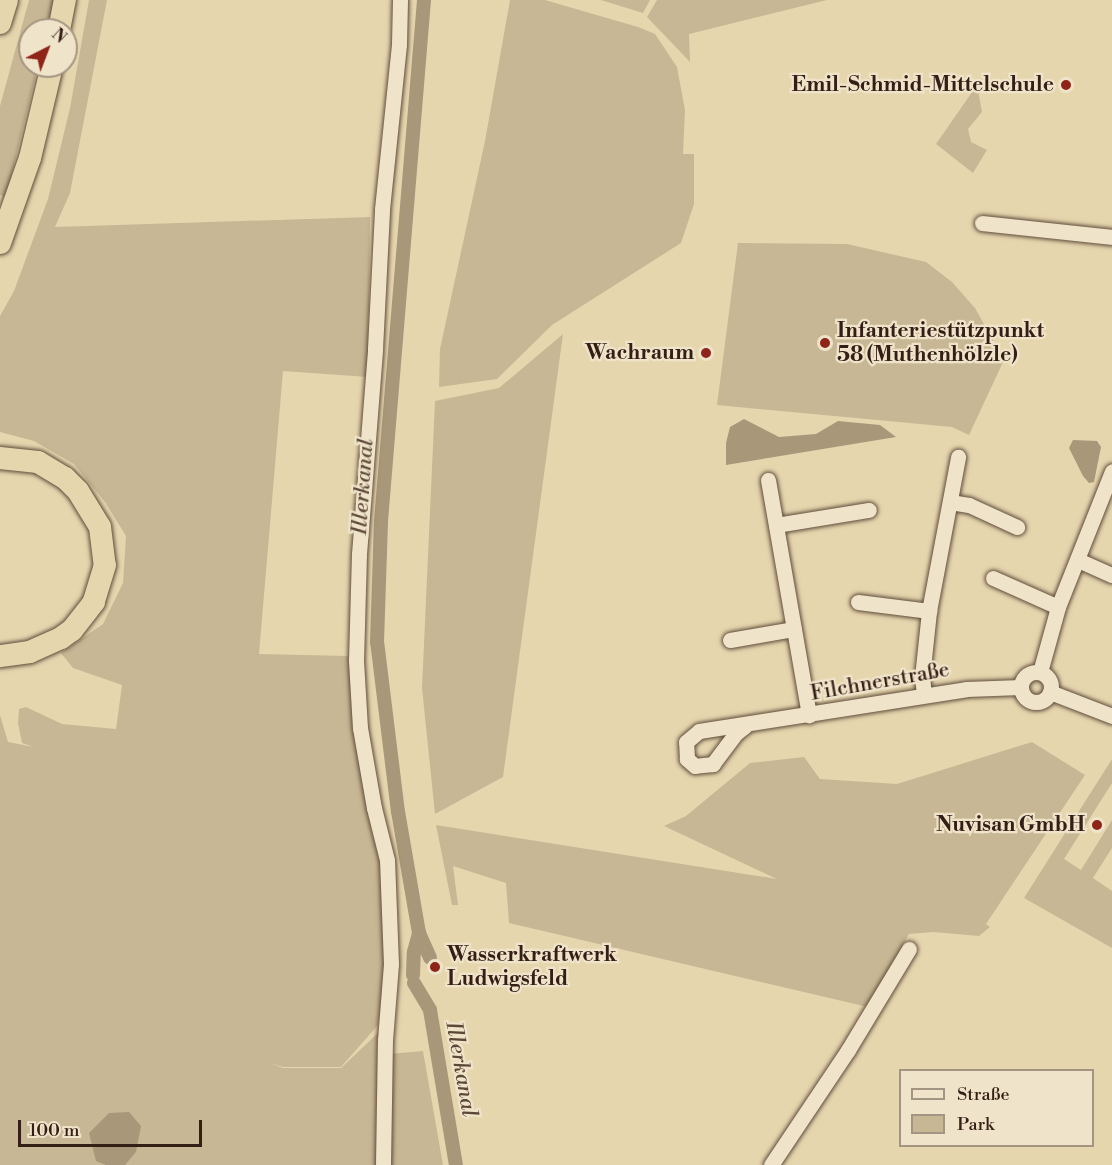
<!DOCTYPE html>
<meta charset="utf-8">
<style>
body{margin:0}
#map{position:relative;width:1112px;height:1165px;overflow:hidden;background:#e6d6ae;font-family:"Libre Bodoni",serif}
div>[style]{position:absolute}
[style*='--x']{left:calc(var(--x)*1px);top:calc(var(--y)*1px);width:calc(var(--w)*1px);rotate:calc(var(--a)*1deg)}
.green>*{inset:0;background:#c8b794}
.water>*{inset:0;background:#a9977a}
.canal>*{height:14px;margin:-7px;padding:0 7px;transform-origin:7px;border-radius:7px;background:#a9977a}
.roads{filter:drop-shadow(0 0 2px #604c3b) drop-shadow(0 0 2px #604c3b)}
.minor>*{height:15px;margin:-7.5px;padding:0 7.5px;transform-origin:7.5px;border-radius:7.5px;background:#efe4ca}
.minor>.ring{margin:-7.5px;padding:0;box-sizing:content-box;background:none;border:15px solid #efe4ca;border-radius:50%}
.highway>*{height:22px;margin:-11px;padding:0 11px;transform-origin:11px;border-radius:11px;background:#e6d6ae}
.dots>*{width:16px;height:16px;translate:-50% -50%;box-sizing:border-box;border:3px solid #efe4ca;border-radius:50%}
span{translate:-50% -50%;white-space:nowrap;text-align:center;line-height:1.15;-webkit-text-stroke:4.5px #efe4ca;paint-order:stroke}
.poi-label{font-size:21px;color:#341e15;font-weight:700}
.right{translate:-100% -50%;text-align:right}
.left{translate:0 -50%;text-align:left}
.street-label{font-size:21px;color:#341e15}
.water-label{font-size:22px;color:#5d4838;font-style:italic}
.legend{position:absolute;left:899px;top:1069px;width:195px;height:78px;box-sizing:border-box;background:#efe4ca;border:2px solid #a49582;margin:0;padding:8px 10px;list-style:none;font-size:18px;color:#341e15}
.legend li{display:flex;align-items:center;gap:12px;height:30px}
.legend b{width:30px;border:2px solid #a49582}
.north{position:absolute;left:18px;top:18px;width:60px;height:60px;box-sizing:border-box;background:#efe4ca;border:2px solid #a49582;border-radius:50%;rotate:42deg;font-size:16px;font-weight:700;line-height:24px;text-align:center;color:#341e15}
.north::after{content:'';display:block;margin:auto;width:21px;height:27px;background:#8f2418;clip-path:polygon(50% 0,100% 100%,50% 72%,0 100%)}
.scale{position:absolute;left:18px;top:1120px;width:184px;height:27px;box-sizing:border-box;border:3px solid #341e15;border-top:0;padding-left:8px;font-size:18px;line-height:21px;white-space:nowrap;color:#341e15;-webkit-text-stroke:4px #efe4ca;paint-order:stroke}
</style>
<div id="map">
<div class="green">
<div style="clip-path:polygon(29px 0,54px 0,47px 30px,30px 30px,30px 66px,38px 66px,6px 197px,0 195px,0 106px)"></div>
<div style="clip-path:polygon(89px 0,107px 0,70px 193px,55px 227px,370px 217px,368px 377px,283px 371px,259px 654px,348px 656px,356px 725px,396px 935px,378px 1025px,341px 1067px,283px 1067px,270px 1063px,283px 1068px,341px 1068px,379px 1032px,381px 1165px,0 1165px,0 715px,8px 742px,34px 747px,22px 743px,18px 723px,19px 709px,26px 707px,62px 724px,116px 729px,122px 685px,73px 668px,61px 653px,103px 624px,123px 583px,126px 536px,105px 502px,74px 464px,34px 441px,0 432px,0 316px,14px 291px,48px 199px,70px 108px)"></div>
<div style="clip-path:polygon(510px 0,545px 0,638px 27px,655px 34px,677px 67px,685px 110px,683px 154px,694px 154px,694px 204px,681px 243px,552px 325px,497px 379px,439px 387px,440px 349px,485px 141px)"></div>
<div style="clip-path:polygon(601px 0,650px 0,643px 13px)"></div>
<div style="clip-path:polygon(657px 0,827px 0,689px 34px,690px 62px,647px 17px)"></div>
<div style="clip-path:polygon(977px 85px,982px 112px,968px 129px,971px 142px,987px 150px,973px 173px,936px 144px)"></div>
<div style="clip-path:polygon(738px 243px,847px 244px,926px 262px,952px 282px,975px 308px,1004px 360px,969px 435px,952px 427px,717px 405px)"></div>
<div style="clip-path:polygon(563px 334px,503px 777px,435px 814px,422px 688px,435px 401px,499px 388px)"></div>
<div style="clip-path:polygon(1032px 742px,1085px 775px,986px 924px,990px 927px,979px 936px,933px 932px,909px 934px,868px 1007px,509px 923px,506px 883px,453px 866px,458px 905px,452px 905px,436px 825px,777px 879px,664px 826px,686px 816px,750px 763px,804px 757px,820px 779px,897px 784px)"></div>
<div style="clip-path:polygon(1112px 759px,1112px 783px,1064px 859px,1081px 870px,1112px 820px,1112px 848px,1093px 878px,1112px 891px,1112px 948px,1024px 898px)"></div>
<div style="clip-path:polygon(423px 1051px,443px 1165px,389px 1165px,389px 1054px)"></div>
</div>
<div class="water">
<div style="clip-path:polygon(744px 419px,779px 437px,816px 434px,838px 421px,880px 425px,896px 437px,726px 465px,726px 443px,730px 427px)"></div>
<div style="clip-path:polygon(1073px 440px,1097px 441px,1101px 447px,1094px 482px,1089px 483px,1083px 476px,1069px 448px)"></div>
<div style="clip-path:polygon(129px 1112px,141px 1126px,136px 1152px,125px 1165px,106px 1165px,96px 1161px,89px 1133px,109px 1113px)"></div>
</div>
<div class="canal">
<div style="--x:419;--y:933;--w:27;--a:66"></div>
<div style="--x:413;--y:975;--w:23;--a:-88"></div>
<div style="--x:414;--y:952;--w:20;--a:-75"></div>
<div style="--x:419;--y:933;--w:123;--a:-99.8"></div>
<div style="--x:398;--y:812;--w:171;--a:-97"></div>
<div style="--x:377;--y:642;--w:121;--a:-88.1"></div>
<div style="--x:381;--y:521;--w:523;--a:-85.28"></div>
<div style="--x:414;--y:983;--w:31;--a:59"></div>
<div style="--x:430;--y:1010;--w:157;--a:80.5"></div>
</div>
<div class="roads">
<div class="minor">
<div style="--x:982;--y:223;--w:131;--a:6.1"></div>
<div style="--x:768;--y:480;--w:239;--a:80.1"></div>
<div style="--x:950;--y:502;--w:19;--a:9"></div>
<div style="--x:969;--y:505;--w:53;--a:24.6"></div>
<div style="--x:776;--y:525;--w:94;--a:-9.2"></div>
<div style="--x:1078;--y:560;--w:37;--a:24"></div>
<div style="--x:993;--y:578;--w:71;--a:24"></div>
<div style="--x:858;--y:602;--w:72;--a:7.2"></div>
<div style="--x:730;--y:640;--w:65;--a:-9.8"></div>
<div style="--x:1040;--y:672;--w:67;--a:-74.5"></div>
<div style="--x:1058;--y:607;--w:146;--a:-68.3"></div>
<div class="ring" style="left:1021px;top:672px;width:15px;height:15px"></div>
<div style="--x:1050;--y:692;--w:66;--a:21.2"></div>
<div style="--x:924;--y:695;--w:18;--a:-96"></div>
<div style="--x:922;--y:677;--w:66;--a:-83.9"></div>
<div style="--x:929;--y:611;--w:157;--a:-79.3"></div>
<div style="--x:745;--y:726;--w:11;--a:142"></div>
<div style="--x:736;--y:733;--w:39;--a:127"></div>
<div style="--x:713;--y:764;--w:18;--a:174"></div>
<div style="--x:695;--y:766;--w:11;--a:-139"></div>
<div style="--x:687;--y:759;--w:17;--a:-93"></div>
<div style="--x:686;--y:742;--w:17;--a:-40"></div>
<div style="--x:699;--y:731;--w:270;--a:-8.9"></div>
<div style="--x:966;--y:689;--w:55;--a:-2.1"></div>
<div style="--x:383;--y:1165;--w:125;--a:-89.1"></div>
<div style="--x:385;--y:1040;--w:76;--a:-85.5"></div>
<div style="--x:391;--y:964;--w:104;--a:-92.2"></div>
<div style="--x:387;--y:860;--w:54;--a:-104"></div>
<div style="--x:374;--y:808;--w:81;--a:-99.9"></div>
<div style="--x:360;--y:728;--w:67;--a:-93.4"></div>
<div style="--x:356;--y:661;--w:107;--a:-88.4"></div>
<div style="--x:359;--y:554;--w:206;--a:-85.5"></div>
<div style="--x:375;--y:349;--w:140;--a:-87.1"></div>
<div style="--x:382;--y:209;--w:166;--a:-84.1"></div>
<div style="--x:399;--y:44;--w:44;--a:-88.7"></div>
<div style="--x:771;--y:1165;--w:138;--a:-56.2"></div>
<div style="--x:848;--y:1050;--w:118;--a:-58.9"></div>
</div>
<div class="highway">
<div style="--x:0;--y:23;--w:24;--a:-73"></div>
<div style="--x:59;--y:30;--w:31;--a:-79"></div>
<div style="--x:0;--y:243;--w:90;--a:-70.6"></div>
<div style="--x:30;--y:158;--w:95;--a:-76.6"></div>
<div style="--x:0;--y:458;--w:38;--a:6"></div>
<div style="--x:38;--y:462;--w:31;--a:31"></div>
<div style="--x:65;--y:478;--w:18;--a:45"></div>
<div style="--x:78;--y:491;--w:42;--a:58.6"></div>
<div style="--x:100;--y:527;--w:38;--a:83"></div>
<div style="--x:105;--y:565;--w:39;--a:107"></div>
<div style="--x:94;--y:602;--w:36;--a:128"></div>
<div style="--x:72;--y:630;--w:14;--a:144"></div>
<div style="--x:61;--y:638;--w:34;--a:156"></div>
<div style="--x:30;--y:652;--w:30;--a:172"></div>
</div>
</div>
<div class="dots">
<div style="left:1066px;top:85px;background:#8f2418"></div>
<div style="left:825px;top:343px;background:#8f2418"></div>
<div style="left:706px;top:353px;background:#8f2418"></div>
<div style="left:1097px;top:825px;background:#8f2418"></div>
<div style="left:435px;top:967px;background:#8f2418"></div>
</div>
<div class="poi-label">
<span class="right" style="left:1054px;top:85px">Emil-Schmid-Mittelschule</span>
<span class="left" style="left:837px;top:343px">Infanteriestützpunkt<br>58 (Muthenhölzle)</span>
<span class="right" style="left:694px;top:353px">Wachraum</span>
<span class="right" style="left:1085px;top:825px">Nuvisan GmbH</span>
<span class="left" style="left:447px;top:967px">Wasserkraftwerk<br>Ludwigsfeld</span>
</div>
<div class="street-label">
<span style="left:880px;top:682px;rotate:-10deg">Filchnerstraße</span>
</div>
<div class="water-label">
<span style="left:363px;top:487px;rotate:-86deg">Illerkanal</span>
<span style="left:461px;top:1069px;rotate:80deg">Illerkanal</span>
</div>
<ul class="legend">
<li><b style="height:8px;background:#efe4ca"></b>Straße</li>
<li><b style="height:16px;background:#c8b794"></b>Park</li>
</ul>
<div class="north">N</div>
<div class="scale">100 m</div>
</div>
